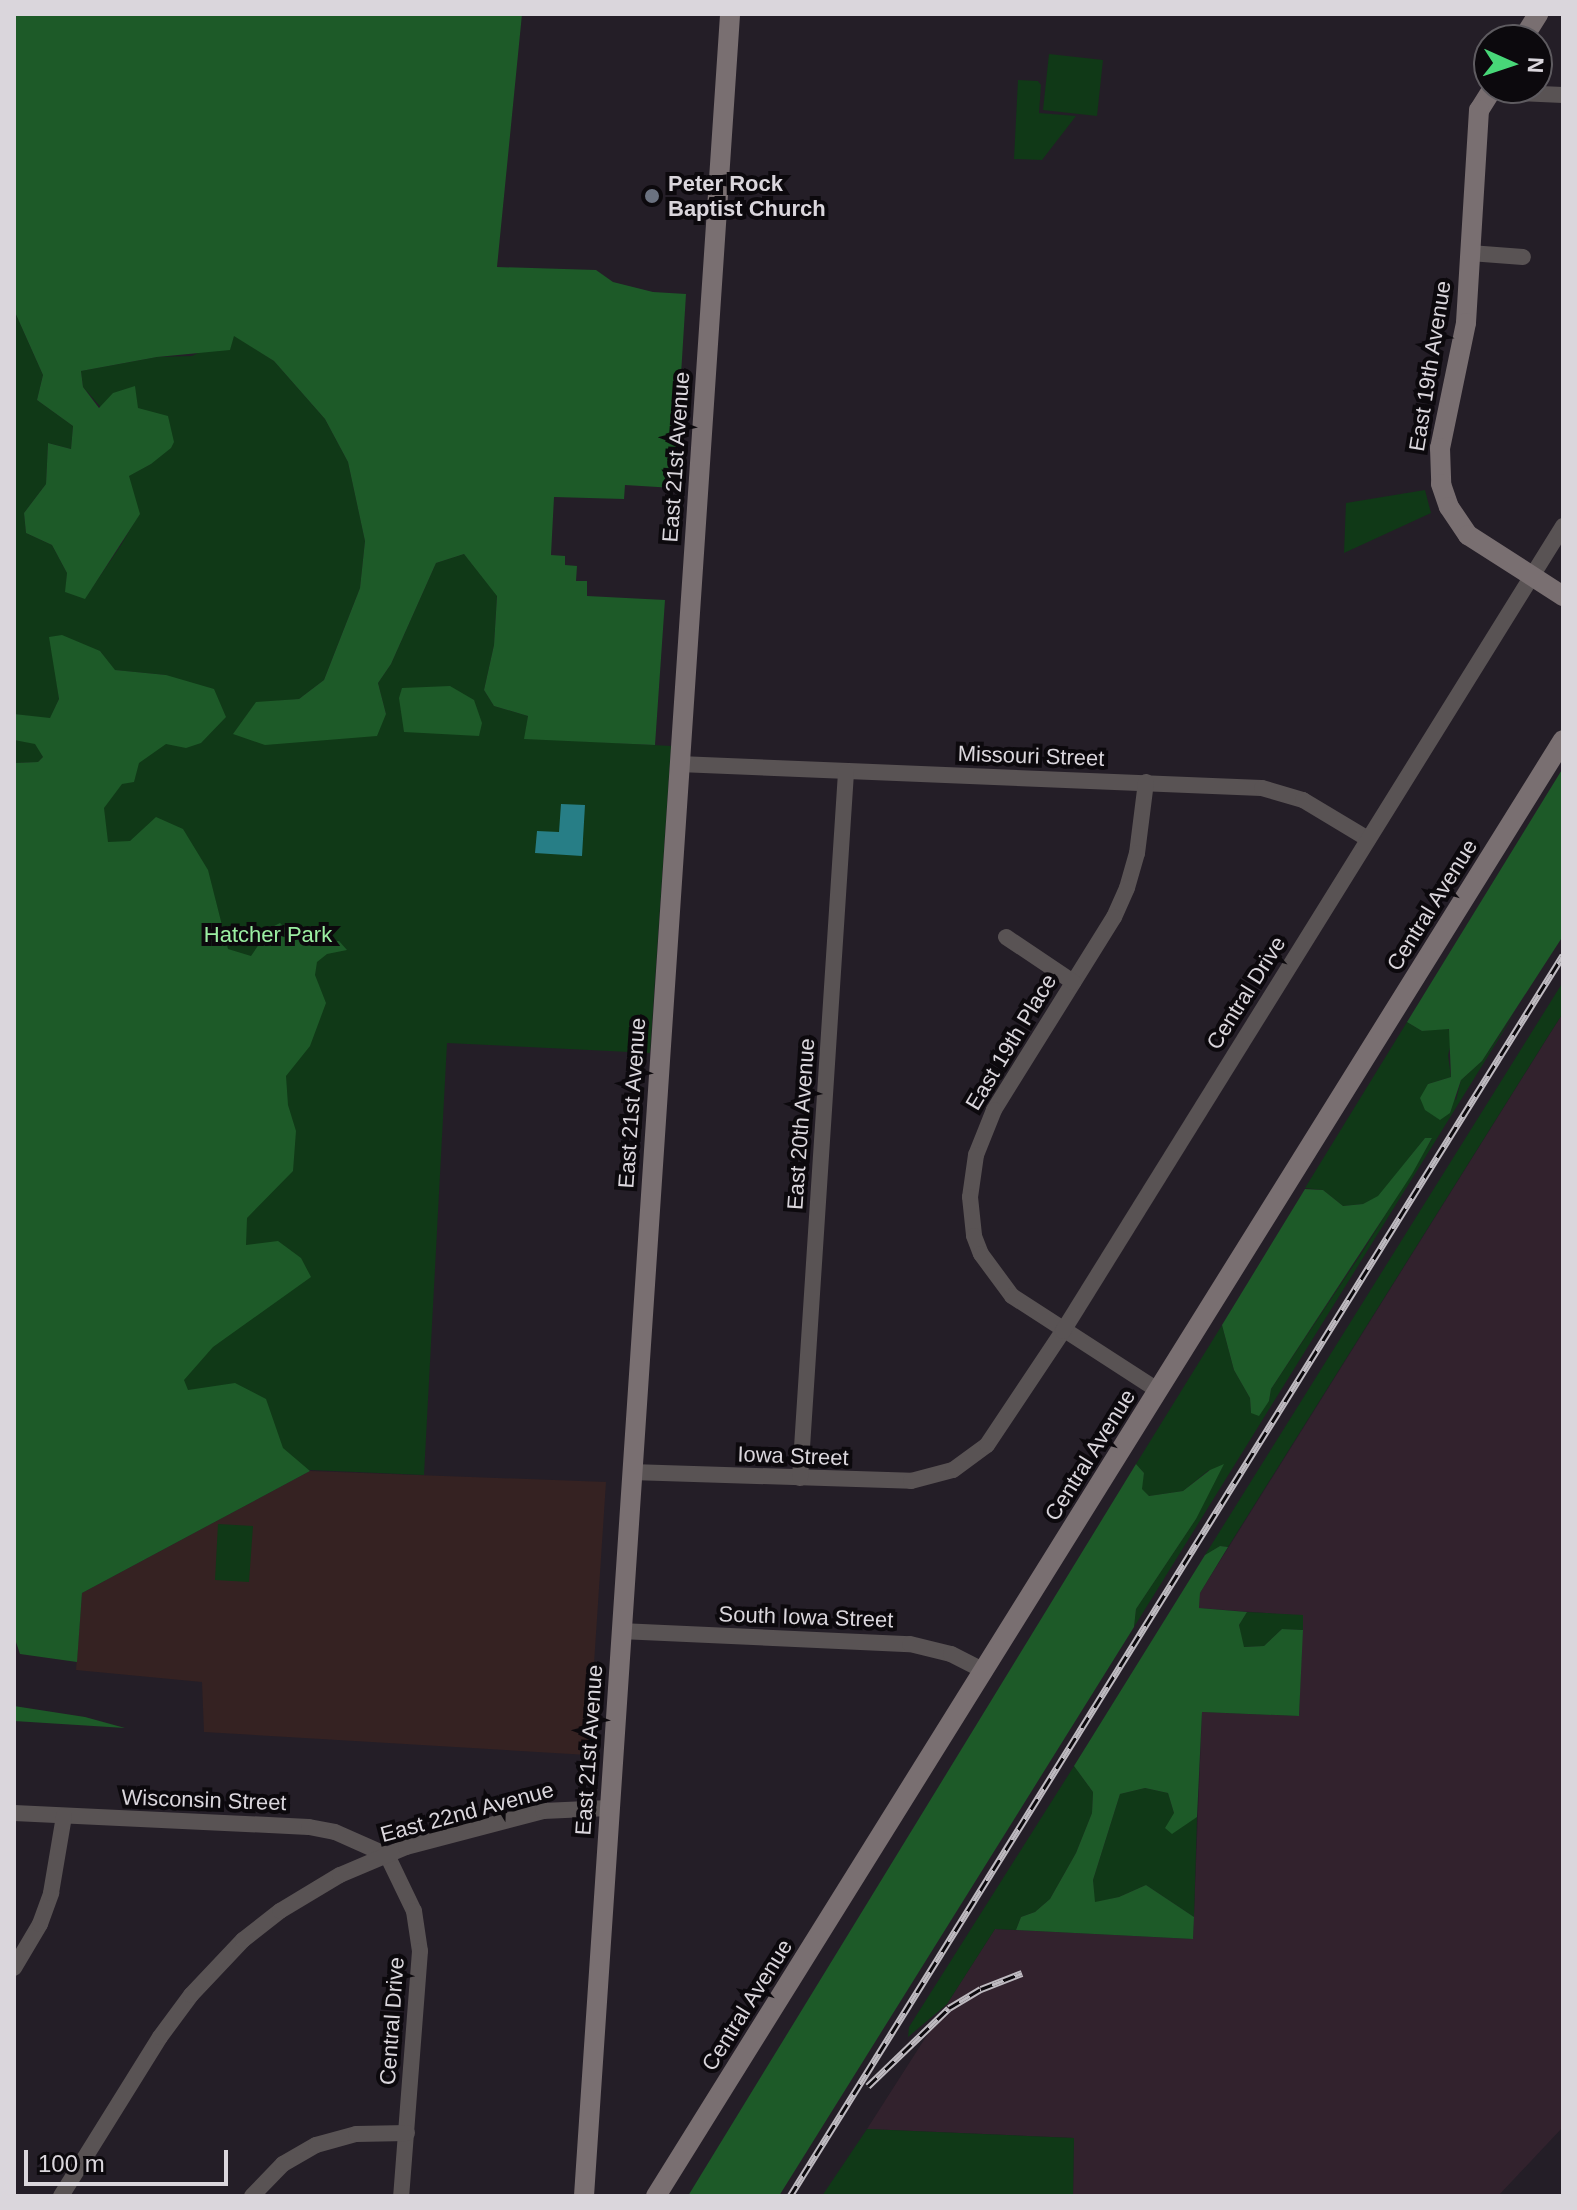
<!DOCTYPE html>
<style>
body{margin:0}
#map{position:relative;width:1577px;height:2210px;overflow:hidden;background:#241e27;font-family:Helvetica,sans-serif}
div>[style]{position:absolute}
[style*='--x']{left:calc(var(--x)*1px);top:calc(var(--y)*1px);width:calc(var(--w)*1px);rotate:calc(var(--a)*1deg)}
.industrial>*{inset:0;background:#32222d}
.education>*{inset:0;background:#352222}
.green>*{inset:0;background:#103917}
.forest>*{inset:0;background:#1d5a28}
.water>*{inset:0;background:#277e86}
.street>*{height:16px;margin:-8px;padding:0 8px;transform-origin:8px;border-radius:8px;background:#595354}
.secondary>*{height:20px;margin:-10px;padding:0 10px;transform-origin:10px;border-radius:10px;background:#796f71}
.rail>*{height:7px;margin-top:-3.5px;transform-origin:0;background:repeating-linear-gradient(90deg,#0c090d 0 12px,#bebac0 0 24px);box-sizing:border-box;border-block:2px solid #bebac0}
.dots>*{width:22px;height:22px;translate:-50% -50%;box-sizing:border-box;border:4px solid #0c090d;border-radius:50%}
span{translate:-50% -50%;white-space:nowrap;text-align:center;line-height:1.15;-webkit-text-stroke:8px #0c090d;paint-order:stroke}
.poi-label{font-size:22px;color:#dad6dc;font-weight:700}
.left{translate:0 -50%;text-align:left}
.street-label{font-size:22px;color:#dad6dc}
.park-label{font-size:22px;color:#9beea2}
.frame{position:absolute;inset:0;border:16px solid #dad6dc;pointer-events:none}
.north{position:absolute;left:1473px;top:24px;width:80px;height:80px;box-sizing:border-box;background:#0c090d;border:2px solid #5e5b60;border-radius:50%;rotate:93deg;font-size:22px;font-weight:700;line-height:32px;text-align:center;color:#dad6dc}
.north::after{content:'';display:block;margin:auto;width:28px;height:36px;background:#48d778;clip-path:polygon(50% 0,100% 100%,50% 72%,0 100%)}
.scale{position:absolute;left:24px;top:2150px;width:204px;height:36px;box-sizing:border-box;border:4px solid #dad6dc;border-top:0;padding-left:10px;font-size:24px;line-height:28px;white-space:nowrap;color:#dad6dc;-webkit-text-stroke:6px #0c090d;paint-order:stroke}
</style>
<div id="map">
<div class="industrial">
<div style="clip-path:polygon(1563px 1013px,1563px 2127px,1498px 2196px,1073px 2196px,1074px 2138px,867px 2129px,995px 1929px,1193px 1939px,1202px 1712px,1299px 1716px,1303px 1616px,1199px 1608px,1200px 1593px)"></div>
</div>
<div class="education">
<div style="clip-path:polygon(310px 1471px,606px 1482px,588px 1755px,204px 1732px,202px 1682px,76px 1670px,82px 1593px)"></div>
</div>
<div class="green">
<div style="clip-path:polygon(1049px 54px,1103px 60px,1097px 116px,1043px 110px)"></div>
<div style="clip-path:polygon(1018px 80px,1038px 81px,1041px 85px,1039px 113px,1076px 116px,1042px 160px,1014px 159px)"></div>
<div style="clip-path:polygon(14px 310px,43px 375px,37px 400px,73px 426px,71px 449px,48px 443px,46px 484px,24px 513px,26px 533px,52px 545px,67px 573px,66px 592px,85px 598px,121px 545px,139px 514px,128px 476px,151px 464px,83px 387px,81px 371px,157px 357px,192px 356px,234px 335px,274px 361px,325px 419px,348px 462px,358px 508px,365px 541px,360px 588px,324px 680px,299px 699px,256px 703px,241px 724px,386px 714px,378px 683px,391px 664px,436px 563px,464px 554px,497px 595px,494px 645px,484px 690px,494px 706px,528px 716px,525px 738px,671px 746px,650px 1053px,447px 1043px,424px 1475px,20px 1457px,74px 715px,166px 675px,114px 670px,100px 651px,55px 670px,59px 699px,50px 719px,14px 714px)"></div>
<div style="clip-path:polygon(1425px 490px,1431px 513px,1344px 553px,1346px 503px)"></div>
<div style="clip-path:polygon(14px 740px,35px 743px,43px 757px,38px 762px,14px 763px)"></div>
<div style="clip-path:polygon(1563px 982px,1563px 1013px,1547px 1038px,1228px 1547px,1220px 1546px,1205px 1555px)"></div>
<div style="clip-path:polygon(1516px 1011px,1162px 1582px,1134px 1627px,1136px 1609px,1196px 1519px,1209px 1470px,1183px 1491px,1149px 1496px,1141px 1489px,1144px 1473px,1136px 1464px,1222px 1325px,1234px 1370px,1250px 1398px,1251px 1413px,1269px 1401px,1271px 1389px,1363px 1251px,1432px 1139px,1425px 1138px,1378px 1197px,1363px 1204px,1343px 1206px,1323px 1190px,1305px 1188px,1407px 1022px,1422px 1031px,1448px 1028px,1452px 1040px,1448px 1055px,1451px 1077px,1428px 1084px,1456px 1100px,1461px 1080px,1482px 1061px)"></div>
<div style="clip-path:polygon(218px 1524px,253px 1526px,249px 1582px,215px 1580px)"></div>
<div style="clip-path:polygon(1247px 1612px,1303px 1615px,1303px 1630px,1282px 1629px,1264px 1646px,1243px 1647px,1239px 1625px)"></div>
<div style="clip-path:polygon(1074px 1766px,1093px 1792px,1092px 1813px,1076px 1853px,1050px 1899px,1035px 1912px,1021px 1917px,1016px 1930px,995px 1929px,947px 2004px,908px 2037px,909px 2027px)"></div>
<div style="clip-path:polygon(1145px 1788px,1168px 1793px,1174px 1813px,1184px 1824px,1197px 1817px,1194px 1917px,1146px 1885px,1119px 1897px,1094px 1903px,1093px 1880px,1120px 1794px)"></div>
<div style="clip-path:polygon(867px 2129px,1074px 2138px,1073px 2196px,822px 2196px)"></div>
</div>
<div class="forest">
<div style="clip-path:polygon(14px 14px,522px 14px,497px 267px,596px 270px,613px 282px,653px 292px,686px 294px,674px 488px,625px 485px,624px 499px,554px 497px,551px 555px,565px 556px,565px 565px,577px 566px,576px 581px,587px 581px,587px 596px,665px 600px,655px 745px,524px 739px,528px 716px,494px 706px,484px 690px,494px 645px,497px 596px,464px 554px,436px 563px,391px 664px,378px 683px,386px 714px,377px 736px,265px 745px,233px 734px,256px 702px,299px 699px,324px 680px,360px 588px,365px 541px,348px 462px,325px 419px,274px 361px,234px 336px,230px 350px,157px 357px,81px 371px,83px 387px,99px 408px,113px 393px,135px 386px,138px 408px,168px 416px,174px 442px,171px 448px,151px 464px,129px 476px,140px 514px,85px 599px,65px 592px,67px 573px,52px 545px,26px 533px,24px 513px,46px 484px,48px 443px,71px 449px,73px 426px,37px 400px,43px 375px,14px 310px)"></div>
<div style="clip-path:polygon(62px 635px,100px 651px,115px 670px,166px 675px,214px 689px,226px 717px,201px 743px,186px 748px,166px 744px,139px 763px,134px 782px,122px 784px,104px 808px,108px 842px,130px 841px,156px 817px,183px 829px,208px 870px,228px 949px,251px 956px,270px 928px,280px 923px,296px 939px,339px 941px,347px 950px,327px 954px,317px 962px,315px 975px,326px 1003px,310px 1046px,286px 1076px,288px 1105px,296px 1131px,293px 1171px,247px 1218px,246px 1245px,278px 1241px,301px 1258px,311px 1277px,213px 1347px,184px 1380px,188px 1390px,235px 1383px,266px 1399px,283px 1448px,310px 1471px,82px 1593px,77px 1662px,20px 1654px,14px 1636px,14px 763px,38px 762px,43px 757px,35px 744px,14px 740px,14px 714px,50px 718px,59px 699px,49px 637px)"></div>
<div style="clip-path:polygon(450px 686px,474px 700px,482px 723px,479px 736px,404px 732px,399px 698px,402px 688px)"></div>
<div style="clip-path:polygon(1563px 768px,1563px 936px,1482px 1061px,1461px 1080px,1450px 1113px,1440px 1120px,1425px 1110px,1420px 1098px,1428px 1084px,1451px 1077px,1449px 1029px,1422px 1031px,1407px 1022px)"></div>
<div style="clip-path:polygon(1425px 1138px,1432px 1138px,1412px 1174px,1271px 1389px,1269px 1401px,1259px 1416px,1251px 1413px,1250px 1398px,1234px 1370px,1222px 1325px,1305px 1189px,1323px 1190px,1343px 1206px,1363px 1204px,1378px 1196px)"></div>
<div style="clip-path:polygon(1136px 1464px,1144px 1473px,1142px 1489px,1149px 1496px,1183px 1491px,1210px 1470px,1224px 1464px,1196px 1519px,1136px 1609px,1134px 1627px,779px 2196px,688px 2196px)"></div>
<div style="clip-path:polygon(1220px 1546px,1228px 1547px,1200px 1593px,1199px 1608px,1247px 1612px,1239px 1625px,1244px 1647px,1264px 1646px,1282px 1629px,1303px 1630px,1299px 1716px,1202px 1712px,1197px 1817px,1172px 1834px,1165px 1828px,1174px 1813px,1168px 1793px,1145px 1788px,1120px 1794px,1093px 1880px,1095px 1902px,1119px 1897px,1146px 1885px,1194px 1917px,1193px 1939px,1016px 1930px,1021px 1917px,1035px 1912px,1050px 1899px,1076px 1853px,1092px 1813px,1093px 1792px,1074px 1766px,1205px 1555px)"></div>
<div style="clip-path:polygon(14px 1706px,85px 1717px,125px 1728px,14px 1721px)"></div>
</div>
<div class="water">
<div style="clip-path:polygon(561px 804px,585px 805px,582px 856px,535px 853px,537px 831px,559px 832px)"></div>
</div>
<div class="street">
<div style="--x:1505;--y:88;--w:17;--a:17"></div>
<div style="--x:1521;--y:93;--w:42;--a:2.7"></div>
<div style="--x:1470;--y:253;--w:53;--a:4.3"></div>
<div style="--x:679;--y:764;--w:583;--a:2.36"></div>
<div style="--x:1262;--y:788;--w:43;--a:16.3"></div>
<div style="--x:1303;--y:800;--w:76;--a:31"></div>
<div style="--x:1146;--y:782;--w:72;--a:97.2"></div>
<div style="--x:1137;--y:853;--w:36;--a:106"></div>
<div style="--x:1127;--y:888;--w:32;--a:114"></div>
<div style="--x:1114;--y:917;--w:227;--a:121.9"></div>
<div style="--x:994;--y:1110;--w:48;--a:111.8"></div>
<div style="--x:976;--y:1155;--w:42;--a:98.1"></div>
<div style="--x:970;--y:1197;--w:39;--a:84"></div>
<div style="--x:974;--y:1236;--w:19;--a:69"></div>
<div style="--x:981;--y:1254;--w:52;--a:53.6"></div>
<div style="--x:1012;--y:1296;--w:175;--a:32.9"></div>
<div style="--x:1006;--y:937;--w:81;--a:33.9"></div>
<div style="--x:631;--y:1472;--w:280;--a:1.8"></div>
<div style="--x:911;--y:1481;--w:43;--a:-14.7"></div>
<div style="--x:953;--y:1470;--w:42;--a:-36.3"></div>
<div style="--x:987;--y:1445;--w:137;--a:-56.3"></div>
<div style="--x:1063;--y:1331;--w:948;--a:-58.15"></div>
<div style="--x:800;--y:1478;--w:707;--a:-86.27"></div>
<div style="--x:620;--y:1631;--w:290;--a:2.6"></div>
<div style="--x:910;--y:1644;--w:42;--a:13.7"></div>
<div style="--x:951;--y:1654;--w:38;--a:27"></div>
<div style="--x:14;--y:1813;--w:295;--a:2.7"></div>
<div style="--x:309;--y:1827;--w:26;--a:11"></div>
<div style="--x:335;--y:1832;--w:57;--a:23.9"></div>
<div style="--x:387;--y:1855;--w:62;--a:64.3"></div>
<div style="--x:414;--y:1911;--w:40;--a:81.5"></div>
<div style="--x:420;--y:1951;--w:246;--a:94.4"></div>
<div style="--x:14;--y:1968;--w:51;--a:-59.4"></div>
<div style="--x:40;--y:1924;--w:33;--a:-70"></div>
<div style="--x:51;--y:1893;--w:78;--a:-80.4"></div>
<div style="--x:61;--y:2196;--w:187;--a:-58.1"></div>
<div style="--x:160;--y:2037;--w:52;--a:-53.6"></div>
<div style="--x:191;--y:1995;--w:76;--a:-46.6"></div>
<div style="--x:243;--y:1940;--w:47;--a:-38.1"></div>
<div style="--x:280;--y:1911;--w:70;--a:-31"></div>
<div style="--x:340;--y:1875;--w:72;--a:-23"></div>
<div style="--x:406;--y:1847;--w:142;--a:-14.7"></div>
<div style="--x:543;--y:1811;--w:66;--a:-2.6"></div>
<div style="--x:252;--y:2196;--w:45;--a:-45.9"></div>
<div style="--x:283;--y:2164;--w:38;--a:-30"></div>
<div style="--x:316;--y:2145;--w:41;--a:-15.4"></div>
<div style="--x:356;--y:2134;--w:51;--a:-1.1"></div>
</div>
<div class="secondary">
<div style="--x:1522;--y:40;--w:31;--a:-58"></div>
<div style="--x:1493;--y:88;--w:26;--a:122"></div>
<div style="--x:1479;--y:110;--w:213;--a:93.5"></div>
<div style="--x:1466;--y:323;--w:128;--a:101.7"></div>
<div style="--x:1440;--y:448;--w:36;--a:88"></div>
<div style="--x:1441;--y:484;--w:24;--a:71"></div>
<div style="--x:1449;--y:507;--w:34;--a:56"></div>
<div style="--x:1468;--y:535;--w:113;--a:32.7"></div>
<div style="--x:584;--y:2196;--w:2187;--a:-86.17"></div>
<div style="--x:656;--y:2196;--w:1715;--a:-58.08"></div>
</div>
<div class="rail">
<div style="--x:868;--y:2086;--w:112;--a:-43.9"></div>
<div style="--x:949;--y:2008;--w:37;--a:-31"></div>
<div style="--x:981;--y:1989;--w:44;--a:-21.3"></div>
<div style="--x:790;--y:2196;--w:1462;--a:-58.08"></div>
</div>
<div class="dots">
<div style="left:652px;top:196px;background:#6b7280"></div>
</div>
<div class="poi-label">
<span class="left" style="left:668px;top:196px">Peter Rock<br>Baptist Church</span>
</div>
<div class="street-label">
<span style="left:1430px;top:366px;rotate:-81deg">East 19th Avenue</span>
<span style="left:676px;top:457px;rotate:-86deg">East 21st Avenue</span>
<span style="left:1031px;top:756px;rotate:2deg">Missouri Street</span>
<span style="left:1432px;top:905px;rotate:-58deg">Central Avenue</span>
<span style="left:1246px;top:993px;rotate:-58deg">Central Drive</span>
<span style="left:1011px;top:1042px;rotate:-59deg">East 19th Place</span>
<span style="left:632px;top:1103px;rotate:-86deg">East 21st Avenue</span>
<span style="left:801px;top:1124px;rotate:-86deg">East 20th Avenue</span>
<span style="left:1090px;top:1455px;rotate:-58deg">Central Avenue</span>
<span style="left:793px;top:1456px;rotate:2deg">Iowa Street</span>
<span style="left:806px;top:1617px;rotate:2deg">South Iowa Street</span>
<span style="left:589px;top:1750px;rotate:-86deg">East 21st Avenue</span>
<span style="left:204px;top:1800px;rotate:2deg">Wisconsin Street</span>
<span style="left:467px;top:1812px;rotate:-15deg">East 22nd Avenue</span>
<span style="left:747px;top:2005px;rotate:-58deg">Central Avenue</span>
<span style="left:392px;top:2021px;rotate:-86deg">Central Drive</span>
</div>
<div class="park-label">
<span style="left:268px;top:935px">Hatcher Park</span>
</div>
<div class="frame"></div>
<div class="north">N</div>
<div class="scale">100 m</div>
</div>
